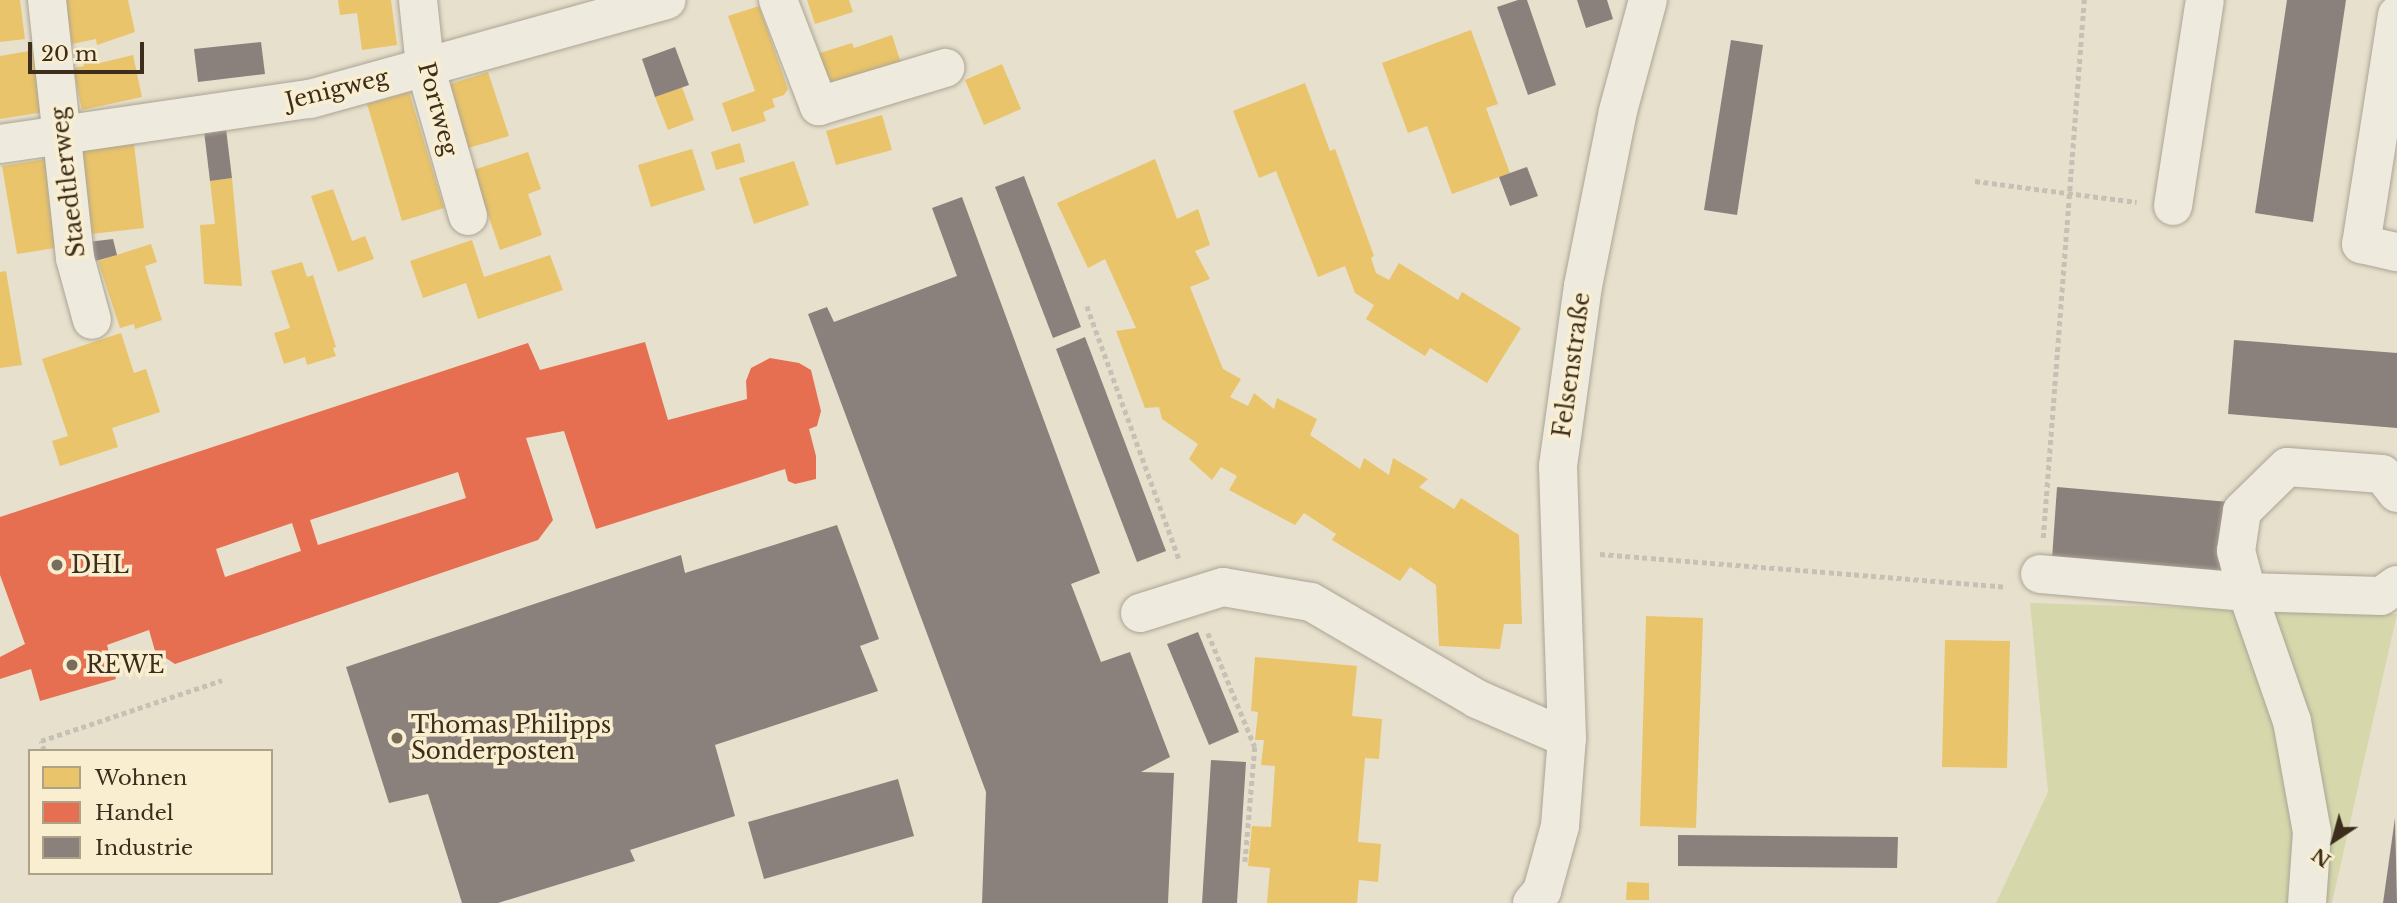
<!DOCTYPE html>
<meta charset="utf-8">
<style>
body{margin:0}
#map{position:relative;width:2397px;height:903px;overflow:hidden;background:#e7e0cc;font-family:"Libre Baskerville",serif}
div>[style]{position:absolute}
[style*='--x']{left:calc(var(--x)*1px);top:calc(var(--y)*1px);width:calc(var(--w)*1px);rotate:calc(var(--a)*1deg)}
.green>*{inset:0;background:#d6d8ac}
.homes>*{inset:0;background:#e9c46a}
.shops>*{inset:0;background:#e76f51}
.industry>*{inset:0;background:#8a817c}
.path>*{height:4.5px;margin-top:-2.25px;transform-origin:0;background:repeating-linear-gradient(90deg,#c7c1b5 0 5px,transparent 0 8.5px)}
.roads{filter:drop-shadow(0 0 2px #aca495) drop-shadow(0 0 2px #aca495)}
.minor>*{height:38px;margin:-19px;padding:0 19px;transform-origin:19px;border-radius:19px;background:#eeeade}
.dots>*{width:19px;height:19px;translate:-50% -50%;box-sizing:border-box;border:4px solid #f9efd0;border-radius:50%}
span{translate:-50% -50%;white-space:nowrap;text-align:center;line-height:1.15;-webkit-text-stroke:7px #f9efd0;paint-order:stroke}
.street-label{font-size:23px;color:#3c2d1c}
.poi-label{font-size:23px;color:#3c2d1c}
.left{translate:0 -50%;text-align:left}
.legend{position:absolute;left:28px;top:749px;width:245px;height:126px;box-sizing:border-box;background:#f9efd0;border:2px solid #ada188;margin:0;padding:9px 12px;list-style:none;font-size:21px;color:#3c2d1c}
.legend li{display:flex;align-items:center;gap:14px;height:35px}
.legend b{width:35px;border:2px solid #ada188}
.north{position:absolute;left:2299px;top:805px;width:70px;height:70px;-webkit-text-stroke:5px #f9efd0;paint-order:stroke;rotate:216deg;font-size:19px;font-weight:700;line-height:28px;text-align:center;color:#3c2d1c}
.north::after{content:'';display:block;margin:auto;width:24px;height:32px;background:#3c2d1c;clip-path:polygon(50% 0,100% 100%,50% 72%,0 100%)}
.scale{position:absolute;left:28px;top:42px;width:116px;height:32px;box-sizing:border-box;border:4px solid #3c2d1c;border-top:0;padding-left:9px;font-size:21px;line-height:24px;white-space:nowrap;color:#3c2d1c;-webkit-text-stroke:5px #f9efd0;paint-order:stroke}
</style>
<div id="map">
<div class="green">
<div style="clip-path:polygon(2030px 603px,2397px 614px,2332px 903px,1996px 903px,2048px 792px)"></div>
</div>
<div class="homes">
<div style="clip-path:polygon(0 0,20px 0,25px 39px,0 42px)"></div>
<div style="clip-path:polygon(64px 0,128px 0,135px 32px,97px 45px,96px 39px,72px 44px)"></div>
<div style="clip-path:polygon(338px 0,391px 0,397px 45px,362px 50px,357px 13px,340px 15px)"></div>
<div style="clip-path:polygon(807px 0,849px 0,853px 12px,815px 24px)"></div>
<div style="clip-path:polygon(759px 6px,788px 89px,784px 95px,772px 99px,775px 107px,763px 112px,766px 121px,732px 132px,722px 103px,755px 91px,728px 16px)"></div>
<div style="clip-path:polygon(1471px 30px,1498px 104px,1486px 108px,1510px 173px,1452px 194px,1427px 126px,1408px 133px,1382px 63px)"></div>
<div style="clip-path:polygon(892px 35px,901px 63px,828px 86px,817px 54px,852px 43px,854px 48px)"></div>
<div style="clip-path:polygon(35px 50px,44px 112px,0 119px,0 56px)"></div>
<div style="clip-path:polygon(133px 55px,142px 97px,82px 110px,73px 68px,84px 66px,83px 59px,98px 56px,100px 63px)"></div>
<div style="clip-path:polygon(1002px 64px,1021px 109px,984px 125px,965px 80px)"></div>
<div style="clip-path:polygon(488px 72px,509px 136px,465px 149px,444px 86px)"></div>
<div style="clip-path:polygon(1305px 83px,1330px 151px,1335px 149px,1374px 256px,1371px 258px,1376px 273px,1389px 280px,1399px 263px,1458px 300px,1462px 292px,1521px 328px,1487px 383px,1430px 348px,1425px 356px,1366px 319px,1374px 305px,1355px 293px,1345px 266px,1318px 277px,1276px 171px,1259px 178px,1233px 111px)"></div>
<div style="clip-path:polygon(682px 87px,694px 120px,668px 130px,655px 97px)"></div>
<div style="clip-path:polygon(409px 92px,444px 208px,402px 221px,367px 104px)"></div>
<div style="clip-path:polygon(882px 115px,892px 150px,836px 165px,826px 131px)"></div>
<div style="clip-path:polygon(740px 143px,745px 162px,716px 170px,711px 152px)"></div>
<div style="clip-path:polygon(134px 144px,144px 228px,91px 234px,81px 150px)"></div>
<div style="clip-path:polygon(692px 149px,705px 190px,651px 207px,638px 165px)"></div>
<div style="clip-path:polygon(528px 152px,541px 189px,528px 194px,542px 235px,500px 250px,473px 170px)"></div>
<div style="clip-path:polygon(46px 159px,61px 247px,17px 254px,2px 166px)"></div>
<div style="clip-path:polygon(1155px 159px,1177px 219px,1198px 209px,1210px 245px,1195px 251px,1210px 279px,1190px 287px,1223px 369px,1241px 379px,1230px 397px,1248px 406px,1254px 393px,1274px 409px,1277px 398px,1317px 419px,1310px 435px,1360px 469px,1364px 458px,1389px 475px,1393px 458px,1428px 479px,1419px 487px,1454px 509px,1461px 498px,1519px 535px,1522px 624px,1504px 624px,1500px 649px,1439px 646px,1436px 585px,1410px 567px,1400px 581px,1332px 540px,1336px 534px,1304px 513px,1295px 525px,1229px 490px,1237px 476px,1221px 467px,1212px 480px,1189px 459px,1198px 444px,1162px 419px,1159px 407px,1145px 408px,1116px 331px,1136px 328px,1105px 259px,1088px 268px,1057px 203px)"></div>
<div style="clip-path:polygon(794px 161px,809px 205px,754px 224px,739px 178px)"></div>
<div style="clip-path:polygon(232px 178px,242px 286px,204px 284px,200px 225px,215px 224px,210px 181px)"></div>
<div style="clip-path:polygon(333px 189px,352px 241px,365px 236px,374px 259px,338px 272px,311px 196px)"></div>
<div style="clip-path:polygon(472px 240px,484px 277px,550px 255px,563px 290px,478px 319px,466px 283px,423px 298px,410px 261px)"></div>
<div style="clip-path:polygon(151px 244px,157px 262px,145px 266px,162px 320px,135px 329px,134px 324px,120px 328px,98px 261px)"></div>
<div style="clip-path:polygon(302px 262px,307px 277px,313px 275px,336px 347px,333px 348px,336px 356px,307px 365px,305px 357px,284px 364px,274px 333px,290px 328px,271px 271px)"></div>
<div style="clip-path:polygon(6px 271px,22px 365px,0 368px,0 272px)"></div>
<div style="clip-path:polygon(121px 333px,134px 373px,146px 369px,160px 412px,112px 428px,118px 447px,60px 466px,52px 441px,68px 436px,42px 359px)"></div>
<div style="clip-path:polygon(1646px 616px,1703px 618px,1696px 828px,1640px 826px)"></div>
<div style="clip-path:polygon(1945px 640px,2010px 641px,2007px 768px,1942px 767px)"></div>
<div style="clip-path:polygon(1255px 657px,1357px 666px,1352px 716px,1382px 719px,1379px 759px,1365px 758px,1358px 842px,1381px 844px,1378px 882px,1359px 880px,1357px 903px,1267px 903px,1270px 868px,1248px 866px,1252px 826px,1271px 827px,1275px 766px,1261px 765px,1264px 740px,1255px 740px,1258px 712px,1251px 711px)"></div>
<div style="clip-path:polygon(1627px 882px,1649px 883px,1649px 900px,1626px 900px)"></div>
</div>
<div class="shops">
<div style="clip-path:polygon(evenodd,645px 342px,668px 420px,747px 399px,746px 381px,751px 368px,770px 358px,799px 363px,811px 370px,821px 411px,817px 426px,809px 429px,816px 456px,816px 479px,795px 484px,788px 481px,785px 469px,596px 529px,564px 431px,526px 438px,553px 520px,538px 540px,175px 664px,155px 651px,149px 630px,107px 645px,116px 679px,40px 701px,31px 669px,0 679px,0 657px,25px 644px,0 575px,0 517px,528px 343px,540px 370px,645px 342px,458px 472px,466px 498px,318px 545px,310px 520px,458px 472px,645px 342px,292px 523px,301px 551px,225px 577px,216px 549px,292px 523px)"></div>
</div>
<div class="industry">
<div style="clip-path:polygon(1518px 0,1527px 0,1556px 85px,1528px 95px,1497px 7px)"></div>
<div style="clip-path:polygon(1577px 0,1607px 0,1613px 19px,1586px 28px)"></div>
<div style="clip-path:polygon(2287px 0,2346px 0,2313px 222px,2255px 213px)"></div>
<div style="clip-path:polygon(1731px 40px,1763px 45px,1737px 215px,1704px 210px)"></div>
<div style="clip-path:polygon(261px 42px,265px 74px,198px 82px,194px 49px)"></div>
<div style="clip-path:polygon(675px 47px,689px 85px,655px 97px,642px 59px)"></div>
<div style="clip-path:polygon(226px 129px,232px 178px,210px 181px,204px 131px)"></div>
<div style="clip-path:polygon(1527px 167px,1538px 196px,1510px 206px,1499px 177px)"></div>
<div style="clip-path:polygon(1024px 176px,1081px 327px,1053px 338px,995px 187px)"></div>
<div style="clip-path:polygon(962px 197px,1100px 573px,1071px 584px,1101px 662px,1130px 652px,1170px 757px,1141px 772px,1174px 773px,1168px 903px,982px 903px,986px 792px,808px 314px,827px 307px,834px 322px,957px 276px,932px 208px)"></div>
<div style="clip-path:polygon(113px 239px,117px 255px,92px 262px,88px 242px)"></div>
<div style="clip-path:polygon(1085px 337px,1166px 551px,1137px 562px,1056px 349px)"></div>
<div style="clip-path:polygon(2234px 340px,2397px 353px,2397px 428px,2228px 414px)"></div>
<div style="clip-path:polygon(2057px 487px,2229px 502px,2223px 574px,2052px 559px)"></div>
<div style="clip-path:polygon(837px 525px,879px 639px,860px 646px,878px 691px,715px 745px,735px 816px,630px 850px,635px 861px,498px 903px,462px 903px,428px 794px,389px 803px,346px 667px,681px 555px,685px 573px)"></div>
<div style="clip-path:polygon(1198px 632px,1239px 732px,1209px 745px,1167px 644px)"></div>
<div style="clip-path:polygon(1211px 760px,1246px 762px,1237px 903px,1202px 903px)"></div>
<div style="clip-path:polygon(898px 779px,914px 836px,764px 879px,748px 822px)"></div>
<div style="clip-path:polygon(2395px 818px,2397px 903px,2383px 903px)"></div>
<div style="clip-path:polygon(1678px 835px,1898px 837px,1897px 868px,1678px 866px)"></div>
</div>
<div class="path">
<div style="--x:1975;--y:181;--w:163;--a:7.4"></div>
<div style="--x:1087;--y:306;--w:272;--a:70"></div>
<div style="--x:2043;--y:538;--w:540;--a:-85.64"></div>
<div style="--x:1600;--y:554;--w:407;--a:4.6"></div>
<div style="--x:1208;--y:633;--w:123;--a:67.6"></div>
<div style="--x:1255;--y:747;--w:116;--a:94.9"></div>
<div style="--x:44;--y:751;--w:10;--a:-107"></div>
<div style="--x:41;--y:741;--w:191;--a:-18.6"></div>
</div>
<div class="roads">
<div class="minor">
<div style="--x:47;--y:0;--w:260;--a:83.8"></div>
<div style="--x:75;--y:258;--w:64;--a:74.7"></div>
<div style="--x:418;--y:0;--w:66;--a:83.9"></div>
<div style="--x:425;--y:66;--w:156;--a:74"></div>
<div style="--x:778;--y:0;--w:114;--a:68.9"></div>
<div style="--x:819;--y:106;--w:132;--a:-16.8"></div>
<div style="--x:2397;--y:15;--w:232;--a:98.9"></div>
<div style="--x:2361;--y:244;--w:37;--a:13"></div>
<div style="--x:0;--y:144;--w:313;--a:-8.3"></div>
<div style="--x:310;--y:99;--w:370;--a:-15.5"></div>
<div style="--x:2173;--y:206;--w:208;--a:-81.2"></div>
<div style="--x:2397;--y:493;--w:24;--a:-128"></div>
<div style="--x:2382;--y:474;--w:95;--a:-175.8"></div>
<div style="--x:2287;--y:467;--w:63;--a:135.6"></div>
<div style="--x:2242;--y:511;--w:40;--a:98.5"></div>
<div style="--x:2236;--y:551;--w:42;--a:75"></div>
<div style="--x:2247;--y:592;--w:134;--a:1.7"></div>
<div style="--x:2381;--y:596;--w:19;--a:-35"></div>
<div style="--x:2040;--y:574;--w:208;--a:5"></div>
<div style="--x:2247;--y:592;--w:137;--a:70.8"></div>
<div style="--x:2292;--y:721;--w:113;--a:79.8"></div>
<div style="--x:2312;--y:832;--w:71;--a:94"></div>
<div style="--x:1140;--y:613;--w:87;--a:-17.4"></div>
<div style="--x:1223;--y:587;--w:89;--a:9.7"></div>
<div style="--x:1311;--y:602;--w:192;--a:30.3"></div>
<div style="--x:1477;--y:699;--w:98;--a:23.4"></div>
<div style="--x:1532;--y:903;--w:16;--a:-50"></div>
<div style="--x:1542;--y:891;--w:67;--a:-74.5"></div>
<div style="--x:1560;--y:826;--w:88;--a:-85.5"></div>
<div style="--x:1567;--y:738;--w:272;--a:-91.9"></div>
<div style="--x:1558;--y:466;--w:182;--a:-82.1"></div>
<div style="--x:1583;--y:286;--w:178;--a:-78.7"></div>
<div style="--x:1618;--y:111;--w:115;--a:-74.9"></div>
</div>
</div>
<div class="dots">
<div style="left:57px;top:565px;background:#786c5a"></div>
<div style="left:72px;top:665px;background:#786c5a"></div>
<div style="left:397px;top:738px;background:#786c5a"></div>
</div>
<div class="street-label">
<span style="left:337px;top:89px;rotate:-14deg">Jenigweg</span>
<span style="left:438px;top:109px;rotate:75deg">Portweg</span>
<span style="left:68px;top:182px;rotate:-97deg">Staedtlerweg</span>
<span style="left:1572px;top:365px;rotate:-82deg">Felsenstraße</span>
</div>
<div class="poi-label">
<span class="left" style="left:71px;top:565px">DHL</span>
<span class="left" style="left:86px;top:665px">REWE</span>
<span class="left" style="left:411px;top:738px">Thomas Philipps<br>Sonderposten</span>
</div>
<ul class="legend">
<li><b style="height:19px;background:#e9c46a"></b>Wohnen</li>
<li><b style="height:19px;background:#e76f51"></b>Handel</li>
<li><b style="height:19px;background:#8a817c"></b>Industrie</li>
</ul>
<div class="north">N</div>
<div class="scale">20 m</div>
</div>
